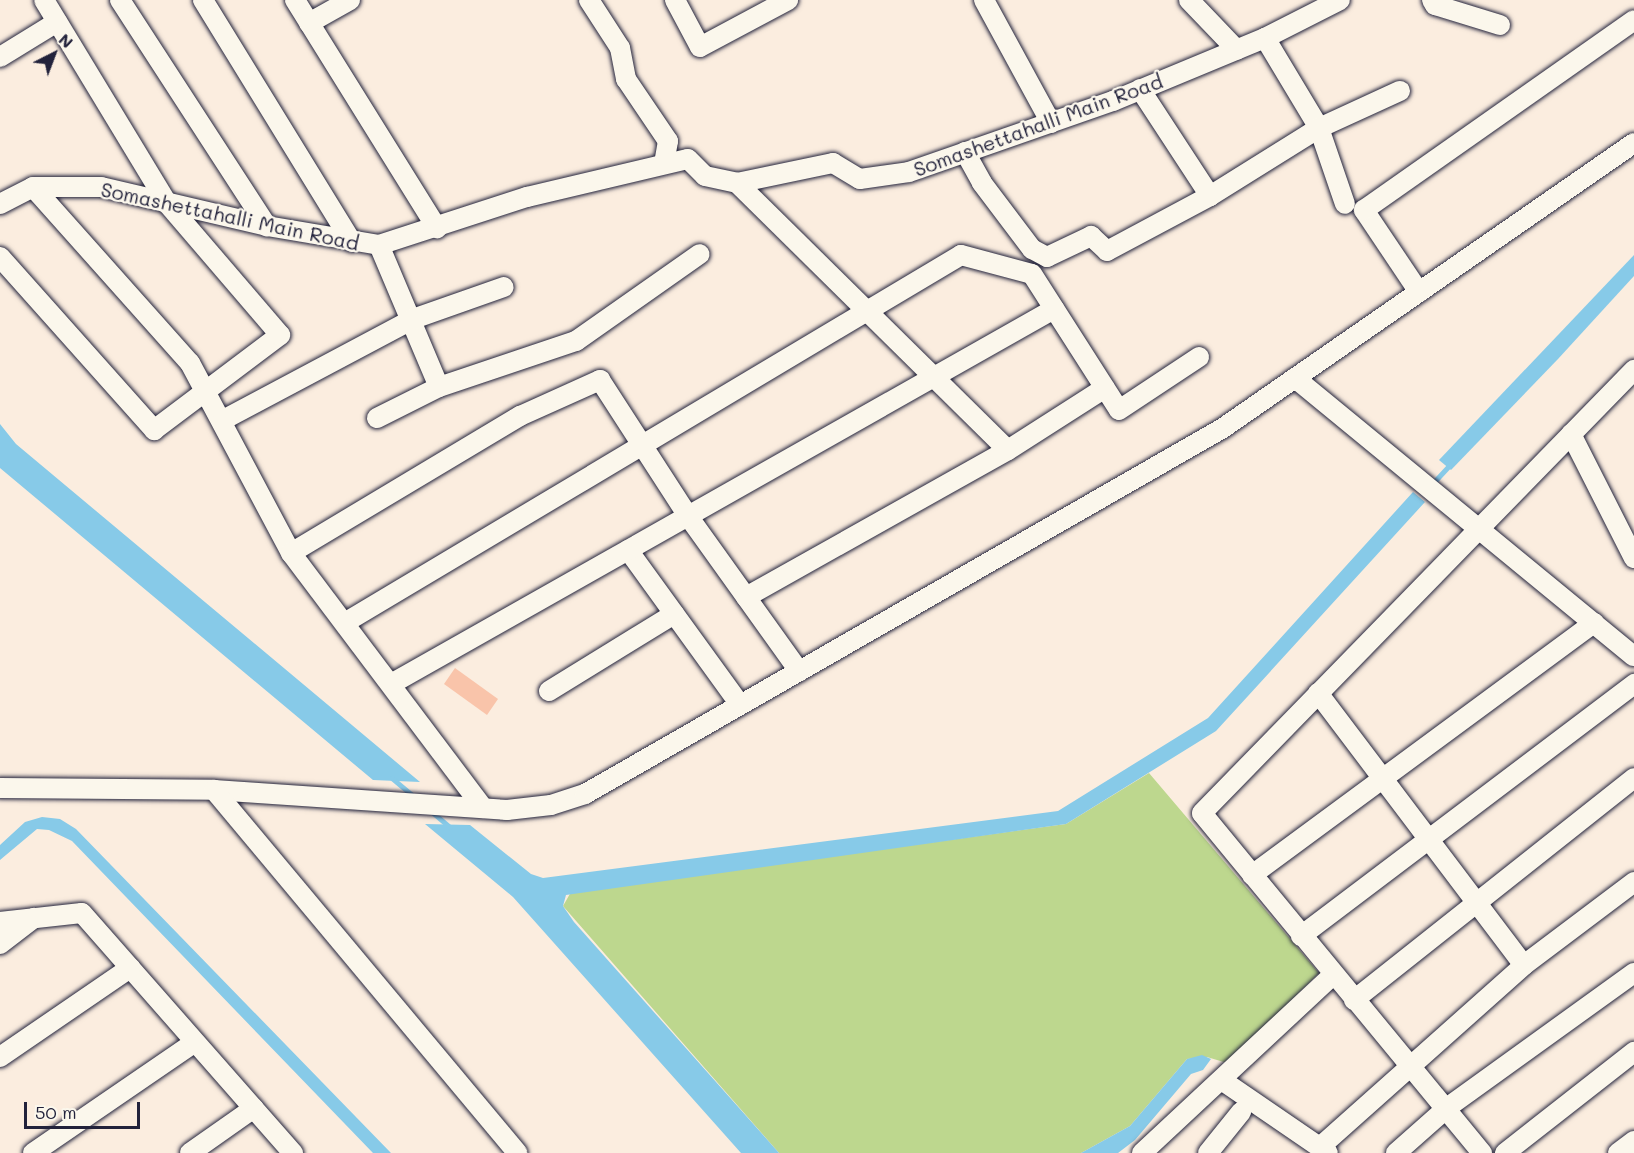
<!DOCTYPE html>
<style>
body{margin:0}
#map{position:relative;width:1634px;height:1153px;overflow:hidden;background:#fbeddf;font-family:Mali,sans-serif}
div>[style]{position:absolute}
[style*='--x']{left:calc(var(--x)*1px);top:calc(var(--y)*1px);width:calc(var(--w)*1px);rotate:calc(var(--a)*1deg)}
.green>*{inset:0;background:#bdd78e}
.water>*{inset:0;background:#87cae8}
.stream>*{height:4.5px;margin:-2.25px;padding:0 2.25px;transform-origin:2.25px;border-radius:2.25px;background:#87cae8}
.building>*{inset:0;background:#f9c4aa}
.roads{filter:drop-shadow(0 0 2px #22223b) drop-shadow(0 0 2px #22223b)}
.minor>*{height:20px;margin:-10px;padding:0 10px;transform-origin:10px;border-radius:10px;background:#fbf7ec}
span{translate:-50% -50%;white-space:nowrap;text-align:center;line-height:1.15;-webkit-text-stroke:4.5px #fbf7ec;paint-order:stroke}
.street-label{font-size:20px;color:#22223b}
.north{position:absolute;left:24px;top:24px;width:60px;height:60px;-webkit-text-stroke:4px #fbf7ec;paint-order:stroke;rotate:42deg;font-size:16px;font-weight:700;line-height:24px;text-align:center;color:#22223b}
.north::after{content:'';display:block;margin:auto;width:21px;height:27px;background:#22223b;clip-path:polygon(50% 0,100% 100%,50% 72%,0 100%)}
.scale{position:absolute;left:24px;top:1102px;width:116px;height:27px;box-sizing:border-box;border:3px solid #22223b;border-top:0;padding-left:8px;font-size:18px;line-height:21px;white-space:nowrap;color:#22223b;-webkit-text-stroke:4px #fbf7ec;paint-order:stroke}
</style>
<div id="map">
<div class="green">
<div style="clip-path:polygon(1149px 773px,1319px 973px,1227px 1063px,1207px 1057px,1187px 1059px,1130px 1126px,1081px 1153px,779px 1153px,563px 906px,571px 892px,1066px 824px)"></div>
</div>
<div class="water">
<div style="clip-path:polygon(1634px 255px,1634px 276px,1558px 359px,1451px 470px,1439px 460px)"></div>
<div style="clip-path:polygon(0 424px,16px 444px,420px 782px,373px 780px,0 468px)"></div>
<div style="clip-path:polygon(1413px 492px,1425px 502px,1216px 731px,1066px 824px,566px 895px,563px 906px,574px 922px,779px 1153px,741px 1153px,513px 897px,425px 824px,470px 825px,531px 874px,543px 878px,1058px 811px,1208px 718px)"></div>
<div style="clip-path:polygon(42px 817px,60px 819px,76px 829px,391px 1153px,373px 1153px,72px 841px,49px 830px,37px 829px,0 860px,0 845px,25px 822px)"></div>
<div style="clip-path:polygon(1202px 1055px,1211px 1059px,1203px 1070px,1191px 1074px,1135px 1140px,1118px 1153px,1081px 1153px,1130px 1126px,1187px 1059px)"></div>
</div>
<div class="stream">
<div style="--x:1433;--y:483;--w:25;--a:-47"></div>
<div style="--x:392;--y:778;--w:31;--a:40"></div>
<div style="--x:431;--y:811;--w:25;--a:40"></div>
</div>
<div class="building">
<div style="clip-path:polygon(455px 668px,498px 699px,487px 715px,444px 684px)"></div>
</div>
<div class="roads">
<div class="minor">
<div style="--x:120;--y:0;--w:270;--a:57"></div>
<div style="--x:203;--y:0;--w:284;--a:58.4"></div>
<div style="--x:295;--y:0;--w:269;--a:58.1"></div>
<div style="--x:589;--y:0;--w:57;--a:57.1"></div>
<div style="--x:620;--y:48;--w:32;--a:79"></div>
<div style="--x:626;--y:79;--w:75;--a:55.9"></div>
<div style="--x:668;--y:141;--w:23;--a:100"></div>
<div style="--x:675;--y:0;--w:53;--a:62"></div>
<div style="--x:700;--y:47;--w:100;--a:-28.1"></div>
<div style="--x:984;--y:0;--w:140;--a:61.4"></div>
<div style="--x:1189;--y:0;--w:69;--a:46.2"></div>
<div style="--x:1432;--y:0;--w:6;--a:59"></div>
<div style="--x:1435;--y:5;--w:68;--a:17.1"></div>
<div style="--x:309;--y:23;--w:47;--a:-29.3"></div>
<div style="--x:1265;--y:38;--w:105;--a:59"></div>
<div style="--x:1319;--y:128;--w:80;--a:71.1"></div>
<div style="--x:0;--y:57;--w:67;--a:-31.6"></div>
<div style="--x:1140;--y:89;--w:128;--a:56.8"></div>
<div style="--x:965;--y:152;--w:35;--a:61"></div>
<div style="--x:982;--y:183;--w:83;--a:52.9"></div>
<div style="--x:1032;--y:249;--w:17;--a:28"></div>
<div style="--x:1047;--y:257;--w:49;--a:-25.5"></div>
<div style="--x:1091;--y:236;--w:22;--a:43"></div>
<div style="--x:1107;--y:251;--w:117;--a:-28.1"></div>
<div style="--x:1210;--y:196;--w:128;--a:-32"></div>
<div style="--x:1319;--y:128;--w:89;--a:-24.6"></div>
<div style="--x:737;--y:183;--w:380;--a:44.6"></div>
<div style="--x:33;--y:187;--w:236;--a:48.3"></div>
<div style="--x:190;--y:363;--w:215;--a:62"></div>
<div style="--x:291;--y:553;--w:319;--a:53"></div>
<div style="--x:0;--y:204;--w:37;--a:-27"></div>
<div style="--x:33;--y:187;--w:68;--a:0"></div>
<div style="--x:101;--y:187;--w:171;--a:13.2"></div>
<div style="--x:267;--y:226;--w:114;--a:9.6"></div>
<div style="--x:379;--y:245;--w:156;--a:-18"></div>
<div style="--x:527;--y:197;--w:165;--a:-13.3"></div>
<div style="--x:688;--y:159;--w:24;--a:45"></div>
<div style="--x:705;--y:176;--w:33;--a:12"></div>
<div style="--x:737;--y:183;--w:98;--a:-11.8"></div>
<div style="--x:833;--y:163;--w:31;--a:31"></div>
<div style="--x:860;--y:179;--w:49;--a:-8.1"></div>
<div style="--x:909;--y:172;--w:216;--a:-19.2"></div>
<div style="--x:1113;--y:101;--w:165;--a:-22.5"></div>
<div style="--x:1265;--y:38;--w:84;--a:-26.9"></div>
<div style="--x:379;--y:245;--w:154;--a:67.1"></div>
<div style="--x:0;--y:257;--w:232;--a:48.3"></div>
<div style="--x:154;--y:430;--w:158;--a:-37"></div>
<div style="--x:280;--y:335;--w:174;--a:-130.6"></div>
<div style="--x:167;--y:203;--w:237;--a:-121.2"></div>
<div style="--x:1419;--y:292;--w:99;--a:-123.9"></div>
<div style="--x:1364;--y:210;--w:330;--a:-35.1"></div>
<div style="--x:1295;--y:378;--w:438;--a:39.4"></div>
<div style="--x:377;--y:418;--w:69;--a:-26.6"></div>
<div style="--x:439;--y:387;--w:145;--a:-18.6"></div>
<div style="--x:576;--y:341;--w:151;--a:-35.1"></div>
<div style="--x:223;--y:420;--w:215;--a:-28"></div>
<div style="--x:413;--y:319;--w:96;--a:-19.4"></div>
<div style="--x:1571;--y:434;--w:139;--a:63.1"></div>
<div style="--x:628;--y:550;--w:191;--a:54.1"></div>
<div style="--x:291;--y:553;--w:267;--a:-30.9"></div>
<div style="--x:520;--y:416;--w:88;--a:-24.2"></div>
<div style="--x:600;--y:380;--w:162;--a:57.1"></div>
<div style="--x:688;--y:516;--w:191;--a:54.4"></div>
<div style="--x:746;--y:597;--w:300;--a:-29.3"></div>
<div style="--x:1008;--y:450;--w:115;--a:-32.6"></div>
<div style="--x:346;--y:622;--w:716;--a:-30.83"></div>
<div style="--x:961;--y:255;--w:73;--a:15"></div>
<div style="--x:1032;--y:274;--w:161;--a:57.4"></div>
<div style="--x:1119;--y:410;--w:96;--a:-33.5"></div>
<div style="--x:391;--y:684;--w:762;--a:-29.49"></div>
<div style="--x:549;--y:691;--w:147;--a:-31.6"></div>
<div style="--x:1318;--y:693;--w:341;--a:52.9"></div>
<div style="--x:0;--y:788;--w:214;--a:0.5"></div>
<div style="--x:214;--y:790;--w:294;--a:3.9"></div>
<div style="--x:507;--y:810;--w:44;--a:-6.5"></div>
<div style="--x:551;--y:805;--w:36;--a:-18"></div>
<div style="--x:585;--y:794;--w:736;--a:-29.84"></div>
<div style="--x:1223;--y:428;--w:500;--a:-34.74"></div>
<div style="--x:214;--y:790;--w:473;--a:50.1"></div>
<div style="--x:1252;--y:875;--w:425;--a:-36.4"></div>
<div style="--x:0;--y:922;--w:82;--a:-6.3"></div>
<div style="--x:82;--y:913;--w:320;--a:48.7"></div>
<div style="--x:1301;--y:936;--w:418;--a:-37.1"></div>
<div style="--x:0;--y:944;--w:43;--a:-37.4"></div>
<div style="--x:1354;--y:1000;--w:357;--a:-38.4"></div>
<div style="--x:0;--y:1057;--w:158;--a:-34.4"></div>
<div style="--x:1223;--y:1081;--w:127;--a:34.4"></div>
<div style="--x:1320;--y:1147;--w:273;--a:-41.7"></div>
<div style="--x:1524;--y:965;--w:138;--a:-37"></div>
<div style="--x:33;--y:1153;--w:196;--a:-34.4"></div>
<div style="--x:190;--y:1153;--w:78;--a:-35.1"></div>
<div style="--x:1142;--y:1153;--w:261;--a:-43"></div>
<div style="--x:1208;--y:1153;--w:53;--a:-51.2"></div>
<div style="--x:1396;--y:1153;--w:69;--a:-41.5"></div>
<div style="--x:1448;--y:1107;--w:229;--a:-35.8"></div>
<div style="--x:1482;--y:1153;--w:440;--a:-129.5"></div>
<div style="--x:1202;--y:813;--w:619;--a:-45.72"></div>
<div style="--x:1505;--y:1153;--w:164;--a:-38.1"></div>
<div style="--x:1618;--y:1153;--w:20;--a:-37"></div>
</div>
</div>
<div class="street-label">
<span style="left:1038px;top:125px;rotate:-20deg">Somashettahalli Main Road</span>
<span style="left:230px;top:216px;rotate:12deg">Somashettahalli Main Road</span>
</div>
<div class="north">N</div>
<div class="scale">50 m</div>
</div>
